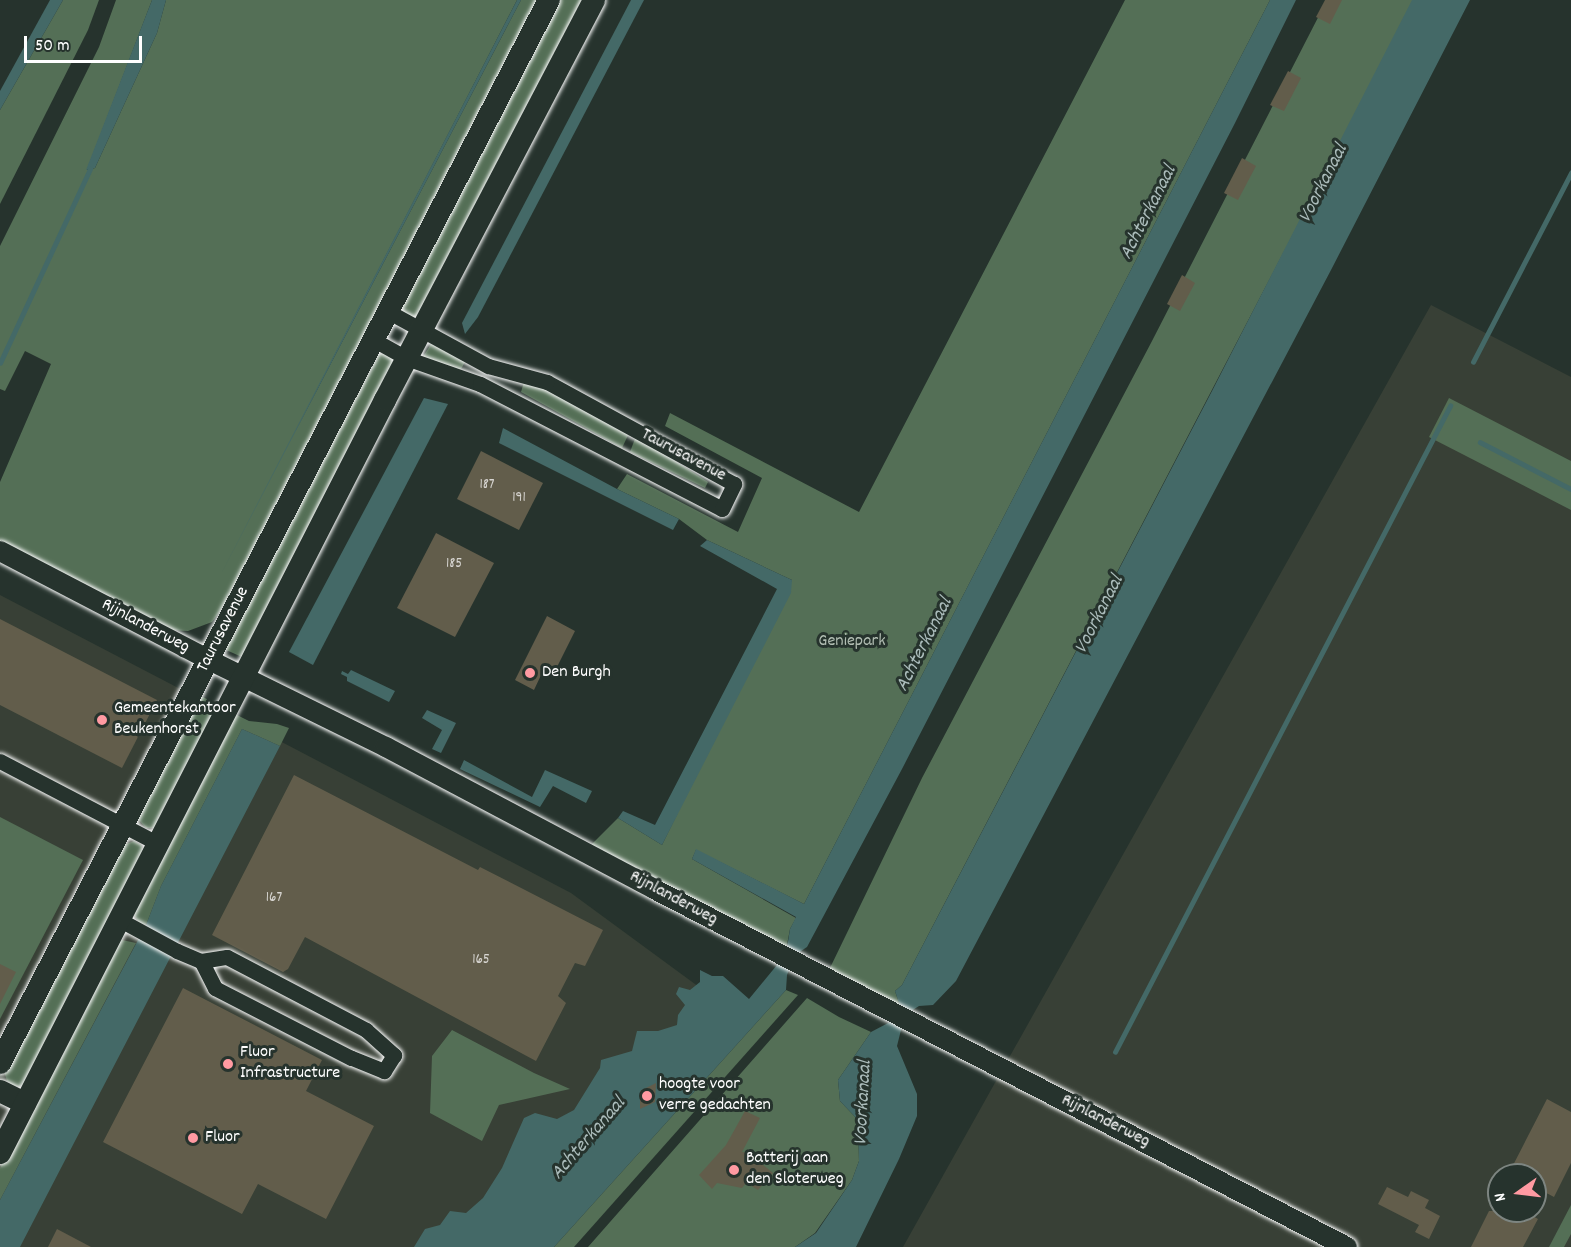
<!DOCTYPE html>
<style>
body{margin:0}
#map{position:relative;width:1571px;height:1247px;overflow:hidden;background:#26332d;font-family:Dekko,sans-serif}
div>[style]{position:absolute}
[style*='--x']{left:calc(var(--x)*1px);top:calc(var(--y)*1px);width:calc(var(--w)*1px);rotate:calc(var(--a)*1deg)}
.built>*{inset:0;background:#384036}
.green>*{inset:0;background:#546f56}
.water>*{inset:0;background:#446967}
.stream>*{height:4.5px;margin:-2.25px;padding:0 2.25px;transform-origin:2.25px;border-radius:2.25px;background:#446967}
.building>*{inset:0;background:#625d4b}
.roads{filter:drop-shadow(0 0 2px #fff) drop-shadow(0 0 2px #fff)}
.minor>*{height:15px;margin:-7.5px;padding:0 7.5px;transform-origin:7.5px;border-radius:7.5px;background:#26332d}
.tertiary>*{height:20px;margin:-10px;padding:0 10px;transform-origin:10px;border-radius:10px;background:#26332d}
.secondary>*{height:22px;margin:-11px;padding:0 11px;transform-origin:11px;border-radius:11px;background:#26332d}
.dots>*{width:16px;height:16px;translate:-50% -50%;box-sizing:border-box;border:3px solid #26332d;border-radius:50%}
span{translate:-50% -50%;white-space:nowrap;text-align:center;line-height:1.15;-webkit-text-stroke:6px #26332d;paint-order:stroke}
.number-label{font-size:15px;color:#d8d6d2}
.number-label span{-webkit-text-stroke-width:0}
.street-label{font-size:18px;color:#fff}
.park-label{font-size:18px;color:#b2beb3}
.poi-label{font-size:18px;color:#fff}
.left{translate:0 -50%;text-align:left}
.water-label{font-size:20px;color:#abbcbb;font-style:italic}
.north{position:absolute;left:1487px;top:1163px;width:60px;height:60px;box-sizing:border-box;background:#26332d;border:2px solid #7d8581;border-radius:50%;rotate:256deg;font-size:16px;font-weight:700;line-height:24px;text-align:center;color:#fff}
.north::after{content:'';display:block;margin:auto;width:21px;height:27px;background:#ff9aa2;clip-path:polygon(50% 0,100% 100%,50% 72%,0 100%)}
.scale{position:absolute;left:24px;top:36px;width:118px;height:27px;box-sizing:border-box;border:3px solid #fff;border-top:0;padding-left:8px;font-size:18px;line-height:21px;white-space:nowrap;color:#fff;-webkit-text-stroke:4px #26332d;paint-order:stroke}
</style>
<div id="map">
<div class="built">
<div style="clip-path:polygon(evenodd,1431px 305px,1571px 377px,1571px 1247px,903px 1247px,1431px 305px,1499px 1175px,1535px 1175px,1535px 1211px,1499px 1211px,1499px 1175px)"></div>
<div style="clip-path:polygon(0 595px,571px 893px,714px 998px,467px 1247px,0 1247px)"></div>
</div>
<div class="green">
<div style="clip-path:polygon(63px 0,99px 0,88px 30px,0 204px,0 110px)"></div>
<div style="clip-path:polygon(116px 0,152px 0,87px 170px,95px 168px,157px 33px,166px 0,517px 0,294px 434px,521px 0,539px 0,411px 251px,221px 610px,212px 622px,188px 631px,170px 630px,0 541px,0 482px,51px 364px,25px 351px,5px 391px,0 389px,0 246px,99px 47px)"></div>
<div style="clip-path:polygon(560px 0,585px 0,422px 315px,411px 320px,403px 314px,402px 306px)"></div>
<div style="clip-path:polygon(1125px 0,1270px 0,804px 904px,696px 850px,692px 859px,796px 918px,790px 929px,786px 950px,591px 845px,618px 818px,662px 845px,792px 580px,707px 540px,679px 519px,617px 489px,627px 474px,738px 532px,762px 478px,665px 426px,670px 413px,859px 512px)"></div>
<div style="clip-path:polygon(1327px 0,1415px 0,902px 985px,895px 991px,901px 1009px,829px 970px,922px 778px,1152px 341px)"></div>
<div style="clip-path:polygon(431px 344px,466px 360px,460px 371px,423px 357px)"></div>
<div style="clip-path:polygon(389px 353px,394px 357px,396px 364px,244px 658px,224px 649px,379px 354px)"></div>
<div style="clip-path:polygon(524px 382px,545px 388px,630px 431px,622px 448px,521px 392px)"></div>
<div style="clip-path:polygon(1449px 398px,1571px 461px,1571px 510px,1429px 437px)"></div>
<div style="clip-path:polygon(636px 436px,708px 482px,705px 488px,630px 452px)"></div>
<div style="clip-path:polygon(199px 695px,222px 707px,156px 828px,146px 828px,138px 819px)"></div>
<div style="clip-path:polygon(235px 714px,249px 721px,277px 724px,289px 728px,280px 746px,242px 729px,161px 886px,146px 925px,139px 922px,135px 917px,134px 908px)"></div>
<div style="clip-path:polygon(0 817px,83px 860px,0 1019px)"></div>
<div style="clip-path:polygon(134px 841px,141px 845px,144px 851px,27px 1083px,19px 1087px,12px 1085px,7px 1081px,4px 1071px,121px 846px)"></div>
<div style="clip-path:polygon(122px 940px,136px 943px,0 1200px,0 1168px,114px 946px)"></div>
<div style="clip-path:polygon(786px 990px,798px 995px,574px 1247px,554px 1247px)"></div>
<div style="clip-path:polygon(807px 998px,839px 1017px,871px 1032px,838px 1080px,840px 1101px,858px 1120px,859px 1161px,852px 1180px,815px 1233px,795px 1247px,588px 1247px)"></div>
<div style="clip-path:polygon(452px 1030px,534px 1073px,570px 1089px,499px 1105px,482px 1141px,430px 1113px,432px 1056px)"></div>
<div style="clip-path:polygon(1571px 1205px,1571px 1234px,1564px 1247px,1549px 1247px)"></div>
</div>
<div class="water">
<div style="clip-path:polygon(50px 0,63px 0,0 110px,0 91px)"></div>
<div style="clip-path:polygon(152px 0,166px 0,157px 33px,95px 168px,86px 170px)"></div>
<div style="clip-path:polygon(517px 0,521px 0,220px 576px)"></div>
<div style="clip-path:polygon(631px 0,644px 0,478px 317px,465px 334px,462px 323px)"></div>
<div style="clip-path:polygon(1270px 0,1296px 0,1235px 123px,902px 769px,807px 947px,795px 955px,787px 975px,786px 990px,554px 1247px,414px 1247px,425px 1229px,440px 1225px,450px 1211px,466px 1213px,483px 1198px,502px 1168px,524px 1118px,535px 1113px,557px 1119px,574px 1110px,600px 1068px,601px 1060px,632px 1051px,637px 1031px,658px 1031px,677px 1025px,678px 1015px,685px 1005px,676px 994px,679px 987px,690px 990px,700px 982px,700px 970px,712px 976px,723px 976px,749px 999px,786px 954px,790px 929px,796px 917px,692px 859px,696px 849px,804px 904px)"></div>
<div style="clip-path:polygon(1412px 0,1470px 0,1331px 270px,956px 981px,933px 1005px,919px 1006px,908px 1013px,902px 1026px,897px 1046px,917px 1094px,917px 1116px,899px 1159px,856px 1247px,795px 1247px,816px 1233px,852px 1180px,859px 1161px,858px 1120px,840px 1101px,838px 1080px,871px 1032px,890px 1022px,901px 1009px,895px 991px,902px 985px,1212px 391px)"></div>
<div style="clip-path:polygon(424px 398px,448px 404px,313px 665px,289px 652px)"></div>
<div style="clip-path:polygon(503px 428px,617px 489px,679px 519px,673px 530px,499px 443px)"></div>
<div style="clip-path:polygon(707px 540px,792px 580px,791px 593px,662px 845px,618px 818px,623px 811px,655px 825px,777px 589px,700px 546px)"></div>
<div style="clip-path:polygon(351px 670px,395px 691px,389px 702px,347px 681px,347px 677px,341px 674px,342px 671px,348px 674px)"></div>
<div style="clip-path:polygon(427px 710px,456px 723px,441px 753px,432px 749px,442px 730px,422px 718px)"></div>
<div style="clip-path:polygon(242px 729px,280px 746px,20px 1247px,0 1247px,0 1200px,146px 925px,161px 886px)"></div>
<div style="clip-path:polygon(464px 760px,532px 797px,545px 770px,592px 791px,586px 803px,553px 786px,540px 807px,460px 769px)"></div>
</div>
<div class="stream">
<div style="--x:1473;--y:362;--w:213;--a:-62.6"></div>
<div style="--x:0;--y:363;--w:214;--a:-65.1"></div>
<div style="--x:1480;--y:442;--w:102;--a:27.3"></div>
<div style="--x:1115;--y:1052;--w:728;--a:-62.59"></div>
</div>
<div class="building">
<div style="clip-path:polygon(1325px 0,1342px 0,1330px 24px,1316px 17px)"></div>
<div style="clip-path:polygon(1288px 71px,1301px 78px,1284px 111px,1270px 105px)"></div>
<div style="clip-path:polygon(1242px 158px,1256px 166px,1238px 200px,1224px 193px)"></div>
<div style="clip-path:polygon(1182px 275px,1195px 283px,1180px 311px,1167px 304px)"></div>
<div style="clip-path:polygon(481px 451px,543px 483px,519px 530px,457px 499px)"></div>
<div style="clip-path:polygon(436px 533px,494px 563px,455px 637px,397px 608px)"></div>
<div style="clip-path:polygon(547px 616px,575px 631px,552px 677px,542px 673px,534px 690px,515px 680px)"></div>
<div style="clip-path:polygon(0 619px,157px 700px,122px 768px,0 705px)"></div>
<div style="clip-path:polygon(294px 775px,478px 870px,480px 867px,603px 930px,585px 966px,575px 963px,558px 996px,566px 1003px,536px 1061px,305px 937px,288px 969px,283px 972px,212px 935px)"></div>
<div style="clip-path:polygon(0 964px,16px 972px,0 1004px)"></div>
<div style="clip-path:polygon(183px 988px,322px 1060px,306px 1091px,374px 1126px,326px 1219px,258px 1184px,242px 1214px,103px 1142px)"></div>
<div style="clip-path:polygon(656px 1083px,655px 1102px,640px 1109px,640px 1091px)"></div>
<div style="clip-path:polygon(1547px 1099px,1571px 1112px,1571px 1163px,1554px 1197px,1535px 1187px,1535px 1175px,1508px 1175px)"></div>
<div style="clip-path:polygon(745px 1111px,760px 1118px,742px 1152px,767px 1155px,762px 1164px,773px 1173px,758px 1190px,746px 1183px,742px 1188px,717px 1183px,712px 1189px,699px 1175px,726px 1145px)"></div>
<div style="clip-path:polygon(1387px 1187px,1408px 1197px,1411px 1191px,1429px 1200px,1425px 1208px,1440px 1216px,1429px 1239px,1415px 1232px,1419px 1225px,1378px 1204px)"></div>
<div style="clip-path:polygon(1489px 1211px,1524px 1211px,1538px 1219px,1523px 1247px,1471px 1247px)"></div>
<div style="clip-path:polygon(57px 1229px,91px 1247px,48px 1247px)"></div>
</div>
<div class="roads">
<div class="minor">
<div style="--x:374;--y:340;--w:37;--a:29"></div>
<div style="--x:406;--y:358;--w:78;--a:19.4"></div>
<div style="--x:480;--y:384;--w:272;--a:27.3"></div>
<div style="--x:722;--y:509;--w:28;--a:-64"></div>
<div style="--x:734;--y:484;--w:213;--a:-151.4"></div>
<div style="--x:547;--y:382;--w:61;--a:-164.8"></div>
<div style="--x:488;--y:366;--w:113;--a:-151.4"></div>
<div style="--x:0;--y:761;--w:179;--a:27.6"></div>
<div style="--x:120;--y:920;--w:65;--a:28.5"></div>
<div style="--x:177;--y:951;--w:26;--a:23"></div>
<div style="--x:201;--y:961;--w:26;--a:-9"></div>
<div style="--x:227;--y:957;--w:157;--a:27.7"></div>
<div style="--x:366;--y:1030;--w:38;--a:42"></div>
<div style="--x:394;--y:1055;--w:19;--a:122"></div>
<div style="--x:384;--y:1071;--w:35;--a:-158"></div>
<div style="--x:351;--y:1058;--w:153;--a:-152.8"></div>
<div style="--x:215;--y:988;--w:30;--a:-117"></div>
</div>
<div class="tertiary">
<div style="--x:0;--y:551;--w:236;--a:27.5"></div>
<div style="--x:209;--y:660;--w:197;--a:26.2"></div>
<div style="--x:386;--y:747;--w:303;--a:27.9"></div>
<div style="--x:654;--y:889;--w:780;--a:27.32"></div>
</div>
<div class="secondary">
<div style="--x:0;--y:1063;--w:1196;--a:-62.69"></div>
<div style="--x:0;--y:1091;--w:28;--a:26"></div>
<div style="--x:0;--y:1153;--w:846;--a:-62.92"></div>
<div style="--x:385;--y:400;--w:451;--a:-62.4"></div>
</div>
</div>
<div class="dots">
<div style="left:530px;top:673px;background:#ff9aa2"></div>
<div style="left:102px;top:720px;background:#ff9aa2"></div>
<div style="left:228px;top:1064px;background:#ff9aa2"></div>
<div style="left:647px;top:1096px;background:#ff9aa2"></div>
<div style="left:193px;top:1138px;background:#ff9aa2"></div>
<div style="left:734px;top:1170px;background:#ff9aa2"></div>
</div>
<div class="number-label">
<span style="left:487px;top:486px">187</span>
<span style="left:519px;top:499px">191</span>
<span style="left:454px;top:565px">185</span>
<span style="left:274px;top:899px">167</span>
<span style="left:481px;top:961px">165</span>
</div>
<div class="street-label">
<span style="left:683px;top:456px;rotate:28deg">Taurusavenue</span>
<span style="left:145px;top:627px;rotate:28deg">Rijnlanderweg</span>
<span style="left:224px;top:630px;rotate:-63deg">Taurusavenue</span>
<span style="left:673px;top:899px;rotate:28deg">Rijnlanderweg</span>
<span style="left:1105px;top:1122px;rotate:27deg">Rijnlanderweg</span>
</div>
<div class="park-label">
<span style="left:852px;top:642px">Geniepark</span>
</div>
<div class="poi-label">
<span class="left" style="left:542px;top:673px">Den Burgh</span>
<span class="left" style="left:114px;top:720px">Gemeentekantoor<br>Beukenhorst</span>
<span class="left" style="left:240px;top:1064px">Fluor<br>Infrastructure</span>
<span class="left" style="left:659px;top:1096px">hoogte voor<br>verre gedachten</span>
<span class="left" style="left:205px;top:1138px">Fluor</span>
<span class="left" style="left:746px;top:1170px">Batterij aan<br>den Sloterweg</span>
</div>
<div class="water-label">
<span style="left:1324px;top:184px;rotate:-63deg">Voorkanaal</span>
<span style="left:1149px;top:213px;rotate:-63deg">Achterkanaal</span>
<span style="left:1100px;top:615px;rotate:-63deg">Voorkanaal</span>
<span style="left:925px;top:645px;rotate:-63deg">Achterkanaal</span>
<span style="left:864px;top:1103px;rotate:-87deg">Voorkanaal</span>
<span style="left:589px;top:1139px;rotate:-49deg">Achterkanaal</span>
</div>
<div class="north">N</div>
<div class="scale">50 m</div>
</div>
